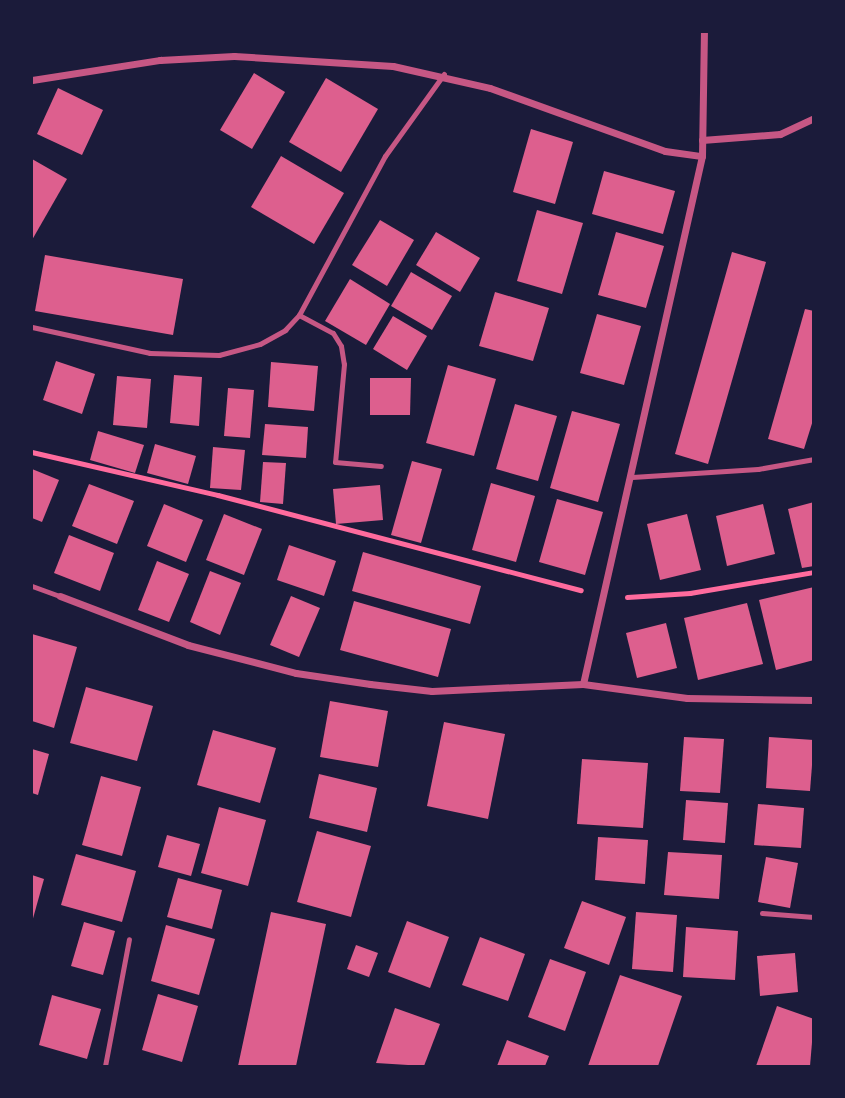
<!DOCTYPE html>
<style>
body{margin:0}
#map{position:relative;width:845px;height:1098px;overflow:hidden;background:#1b1b3a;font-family:"PT Sans Narrow",sans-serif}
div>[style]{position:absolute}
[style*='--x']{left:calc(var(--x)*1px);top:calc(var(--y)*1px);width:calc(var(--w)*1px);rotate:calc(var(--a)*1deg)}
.building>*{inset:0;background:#dd5f8e}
.path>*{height:4.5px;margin:-2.25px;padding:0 2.25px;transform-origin:2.25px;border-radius:2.25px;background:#ff6b9d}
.service>*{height:5px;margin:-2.5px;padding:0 2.5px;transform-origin:2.5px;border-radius:2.5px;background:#c65784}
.minor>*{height:7px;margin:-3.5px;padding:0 3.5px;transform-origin:3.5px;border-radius:3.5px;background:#c65784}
span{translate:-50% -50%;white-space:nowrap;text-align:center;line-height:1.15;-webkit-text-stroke:5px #1b1b3a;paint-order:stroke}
.frame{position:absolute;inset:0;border:33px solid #1b1b3a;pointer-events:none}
</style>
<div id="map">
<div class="building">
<div style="clip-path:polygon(254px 73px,285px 92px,252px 149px,220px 130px)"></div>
<div style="clip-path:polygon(326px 78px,378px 109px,341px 172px,289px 142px)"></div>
<div style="clip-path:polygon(58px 88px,103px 110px,82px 155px,37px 134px)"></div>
<div style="clip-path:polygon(531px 129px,573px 142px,555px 204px,513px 192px)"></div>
<div style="clip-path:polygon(281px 156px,344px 193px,314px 244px,251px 207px)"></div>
<div style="clip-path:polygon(32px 159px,67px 179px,32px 240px)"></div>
<div style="clip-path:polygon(604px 171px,675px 191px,663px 234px,592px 214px)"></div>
<div style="clip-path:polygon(537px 210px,583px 223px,562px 294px,517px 281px)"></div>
<div style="clip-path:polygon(380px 220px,414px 240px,387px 286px,352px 265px)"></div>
<div style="clip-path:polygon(436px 232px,480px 258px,460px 292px,416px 265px)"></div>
<div style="clip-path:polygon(616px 232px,664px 246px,646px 308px,598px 295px)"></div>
<div style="clip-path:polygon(732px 252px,766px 262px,708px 464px,675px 454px)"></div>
<div style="clip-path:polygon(45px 255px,183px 279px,173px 335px,35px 311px)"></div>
<div style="clip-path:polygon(411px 272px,452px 296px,432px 330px,391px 306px)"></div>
<div style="clip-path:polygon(350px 279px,390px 304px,366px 345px,325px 321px)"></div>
<div style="clip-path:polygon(495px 292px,549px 308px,533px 361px,479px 346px)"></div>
<div style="clip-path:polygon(805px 309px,814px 311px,814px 417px,804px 449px,768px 439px)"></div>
<div style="clip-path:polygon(597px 314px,641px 326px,624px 385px,580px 373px)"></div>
<div style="clip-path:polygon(393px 316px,427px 336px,407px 370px,373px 349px)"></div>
<div style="clip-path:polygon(56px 361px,95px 374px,82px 414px,43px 400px)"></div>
<div style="clip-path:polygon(271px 362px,318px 366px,314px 411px,268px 407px)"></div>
<div style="clip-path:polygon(448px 365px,496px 379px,474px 456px,426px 443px)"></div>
<div style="clip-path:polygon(174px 375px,202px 377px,199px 426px,170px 423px)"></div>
<div style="clip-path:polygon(117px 376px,151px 379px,147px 428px,113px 425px)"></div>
<div style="clip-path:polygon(370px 378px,411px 378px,410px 415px,370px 415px)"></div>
<div style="clip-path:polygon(228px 388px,254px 390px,250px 438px,224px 436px)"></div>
<div style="clip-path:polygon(515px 404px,557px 416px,538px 481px,496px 469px)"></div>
<div style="clip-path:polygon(572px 411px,620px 424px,598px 502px,550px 488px)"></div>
<div style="clip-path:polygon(265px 424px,308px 427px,306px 458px,262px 455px)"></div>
<div style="clip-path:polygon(98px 431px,144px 445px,135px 473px,90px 460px)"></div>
<div style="clip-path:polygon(155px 444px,196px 456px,188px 484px,147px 473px)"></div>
<div style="clip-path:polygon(213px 447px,245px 450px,241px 490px,210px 488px)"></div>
<div style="clip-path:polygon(412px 461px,442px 469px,421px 543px,391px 535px)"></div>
<div style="clip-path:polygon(263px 462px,286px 463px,283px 504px,260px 502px)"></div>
<div style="clip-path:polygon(32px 469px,59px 480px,42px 522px,32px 518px)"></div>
<div style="clip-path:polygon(491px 483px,535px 496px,516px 562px,472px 550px)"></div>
<div style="clip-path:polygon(89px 484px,134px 501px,117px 544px,72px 526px)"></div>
<div style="clip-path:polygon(380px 485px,383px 520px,336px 524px,333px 489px)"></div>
<div style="clip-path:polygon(557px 499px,603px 512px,585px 575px,539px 562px)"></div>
<div style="clip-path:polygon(814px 502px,814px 566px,802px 568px,788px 509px)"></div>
<div style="clip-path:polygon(164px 504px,203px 520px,186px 562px,147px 546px)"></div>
<div style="clip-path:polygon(763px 504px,775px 554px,727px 566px,716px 516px)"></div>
<div style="clip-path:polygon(224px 514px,262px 529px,244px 575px,206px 560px)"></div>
<div style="clip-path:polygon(687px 514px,701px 570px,660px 580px,647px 524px)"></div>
<div style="clip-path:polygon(69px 535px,114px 553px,100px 591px,54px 573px)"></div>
<div style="clip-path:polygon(289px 545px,336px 561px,324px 596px,277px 580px)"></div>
<div style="clip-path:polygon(363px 552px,481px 586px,470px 624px,352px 591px)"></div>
<div style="clip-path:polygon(157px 561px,189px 574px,169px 622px,138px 610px)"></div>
<div style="clip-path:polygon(210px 571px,241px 583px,220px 635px,190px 622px)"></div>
<div style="clip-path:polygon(814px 587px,814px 660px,776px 670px,759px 600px)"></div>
<div style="clip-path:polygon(291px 596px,320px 608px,299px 657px,270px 645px)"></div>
<div style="clip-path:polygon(354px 601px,451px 629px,438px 677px,340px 650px)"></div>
<div style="clip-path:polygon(747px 603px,763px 664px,698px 680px,684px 618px)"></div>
<div style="clip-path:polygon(666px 623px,677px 668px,637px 678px,626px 633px)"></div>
<div style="clip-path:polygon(32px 634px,77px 647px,54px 728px,32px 721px)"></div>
<div style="clip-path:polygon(86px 687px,153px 706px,137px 761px,70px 743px)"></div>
<div style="clip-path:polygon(330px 701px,388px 711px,378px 767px,320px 757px)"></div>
<div style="clip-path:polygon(444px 722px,505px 734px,488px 819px,427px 806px)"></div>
<div style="clip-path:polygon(213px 730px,276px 748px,260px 803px,197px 785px)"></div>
<div style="clip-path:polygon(684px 737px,724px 739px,720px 793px,680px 791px)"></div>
<div style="clip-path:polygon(769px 737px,814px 740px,810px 791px,766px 788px)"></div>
<div style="clip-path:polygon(32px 749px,49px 754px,38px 795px,32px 793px)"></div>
<div style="clip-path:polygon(582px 759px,648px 763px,643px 828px,577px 824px)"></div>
<div style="clip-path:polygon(319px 774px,377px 788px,367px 832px,309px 818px)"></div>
<div style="clip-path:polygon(101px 776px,141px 787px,122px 856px,82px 845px)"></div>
<div style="clip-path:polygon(686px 800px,728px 803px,725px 843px,683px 840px)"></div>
<div style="clip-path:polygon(758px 804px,804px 808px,801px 848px,754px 845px)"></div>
<div style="clip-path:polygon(219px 807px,266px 820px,248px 886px,201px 873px)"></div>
<div style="clip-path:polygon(317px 831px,371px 846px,351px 917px,297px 902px)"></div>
<div style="clip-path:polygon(167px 835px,200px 844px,191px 876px,158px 867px)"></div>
<div style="clip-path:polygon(598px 837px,648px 840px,645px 884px,595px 880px)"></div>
<div style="clip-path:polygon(668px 852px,722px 855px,719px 899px,664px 895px)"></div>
<div style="clip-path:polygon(76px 854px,136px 871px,122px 922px,61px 905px)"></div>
<div style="clip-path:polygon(766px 857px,798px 863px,790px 908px,758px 902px)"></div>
<div style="clip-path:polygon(32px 875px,44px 879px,32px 922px)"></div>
<div style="clip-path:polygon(178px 878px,222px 890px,212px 929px,167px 917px)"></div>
<div style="clip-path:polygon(582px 901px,626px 917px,609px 965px,564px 948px)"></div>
<div style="clip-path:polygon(271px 912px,326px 924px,296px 1066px,238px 1066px)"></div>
<div style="clip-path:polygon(636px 912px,677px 915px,673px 972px,632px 969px)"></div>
<div style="clip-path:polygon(407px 921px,449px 937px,430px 988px,388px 972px)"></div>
<div style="clip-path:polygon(84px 922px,115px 931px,103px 975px,71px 966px)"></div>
<div style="clip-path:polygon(166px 925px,215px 939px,199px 995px,151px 981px)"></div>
<div style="clip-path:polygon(686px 927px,738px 931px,735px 980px,683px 977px)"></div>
<div style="clip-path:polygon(480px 937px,525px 954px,508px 1001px,462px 985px)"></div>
<div style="clip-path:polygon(356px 945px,378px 953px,369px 977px,347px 969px)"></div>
<div style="clip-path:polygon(795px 953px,798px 992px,760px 996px,757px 956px)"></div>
<div style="clip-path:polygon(550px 959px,586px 972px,565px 1031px,528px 1017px)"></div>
<div style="clip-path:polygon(620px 975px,682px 996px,658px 1066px,588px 1066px)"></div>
<div style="clip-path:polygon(158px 994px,198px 1006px,182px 1062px,142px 1050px)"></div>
<div style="clip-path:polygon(52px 995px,101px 1009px,87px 1059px,39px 1045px)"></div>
<div style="clip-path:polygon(777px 1006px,814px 1019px,810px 1066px,756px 1066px)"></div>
<div style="clip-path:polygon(395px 1008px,440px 1024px,424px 1066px,376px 1063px)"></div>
<div style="clip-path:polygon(507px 1040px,549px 1056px,545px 1066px,497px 1066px)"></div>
</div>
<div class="path">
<div style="--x:32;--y:452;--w:191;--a:13"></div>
<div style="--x:218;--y:495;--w:375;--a:14.7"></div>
<div style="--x:627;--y:597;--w:63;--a:-3.6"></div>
<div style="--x:690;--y:593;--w:126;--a:-9.6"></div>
</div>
<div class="service">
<div style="--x:299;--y:315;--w:38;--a:28"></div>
<div style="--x:333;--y:333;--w:15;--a:58"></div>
<div style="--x:341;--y:346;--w:18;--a:81"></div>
<div style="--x:344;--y:364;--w:98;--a:95.2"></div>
<div style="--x:335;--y:462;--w:46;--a:5"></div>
<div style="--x:32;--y:327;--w:121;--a:12.4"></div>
<div style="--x:150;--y:353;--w:69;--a:1.7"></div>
<div style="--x:219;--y:355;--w:42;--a:-15"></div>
<div style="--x:260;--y:344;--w:29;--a:-29"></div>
<div style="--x:285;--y:330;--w:21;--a:-47"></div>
<div style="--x:299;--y:315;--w:181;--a:-61.6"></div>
<div style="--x:385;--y:156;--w:101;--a:-54.3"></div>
<div style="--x:632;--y:477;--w:126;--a:-3.6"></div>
<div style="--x:758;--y:469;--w:57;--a:-10.1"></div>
<div style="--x:32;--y:586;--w:30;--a:20"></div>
<div style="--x:762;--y:913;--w:52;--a:4.4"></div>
<div style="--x:105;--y:1066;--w:129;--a:-79.3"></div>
</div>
<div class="minor">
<div style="--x:32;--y:80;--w:130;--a:-8.9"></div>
<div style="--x:160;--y:60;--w:74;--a:-3.1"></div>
<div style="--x:234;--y:56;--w:159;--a:3.6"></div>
<div style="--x:393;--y:66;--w:99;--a:12.8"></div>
<div style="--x:490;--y:88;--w:186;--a:19.8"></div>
<div style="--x:665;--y:151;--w:37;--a:8"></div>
<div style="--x:702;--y:140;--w:78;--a:-4.4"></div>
<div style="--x:780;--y:134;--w:38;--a:-25"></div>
<div style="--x:60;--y:596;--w:137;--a:20.9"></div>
<div style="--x:188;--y:645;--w:112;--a:14.5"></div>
<div style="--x:296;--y:673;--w:75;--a:8.5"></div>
<div style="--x:370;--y:684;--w:62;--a:6.4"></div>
<div style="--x:432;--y:691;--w:151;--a:-2.7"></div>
<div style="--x:583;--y:684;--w:105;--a:7.7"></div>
<div style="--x:687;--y:698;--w:127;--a:0.9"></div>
<div style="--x:583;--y:684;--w:541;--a:-77.3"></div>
<div style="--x:702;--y:156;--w:124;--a:-89.1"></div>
</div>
<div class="frame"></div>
</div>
